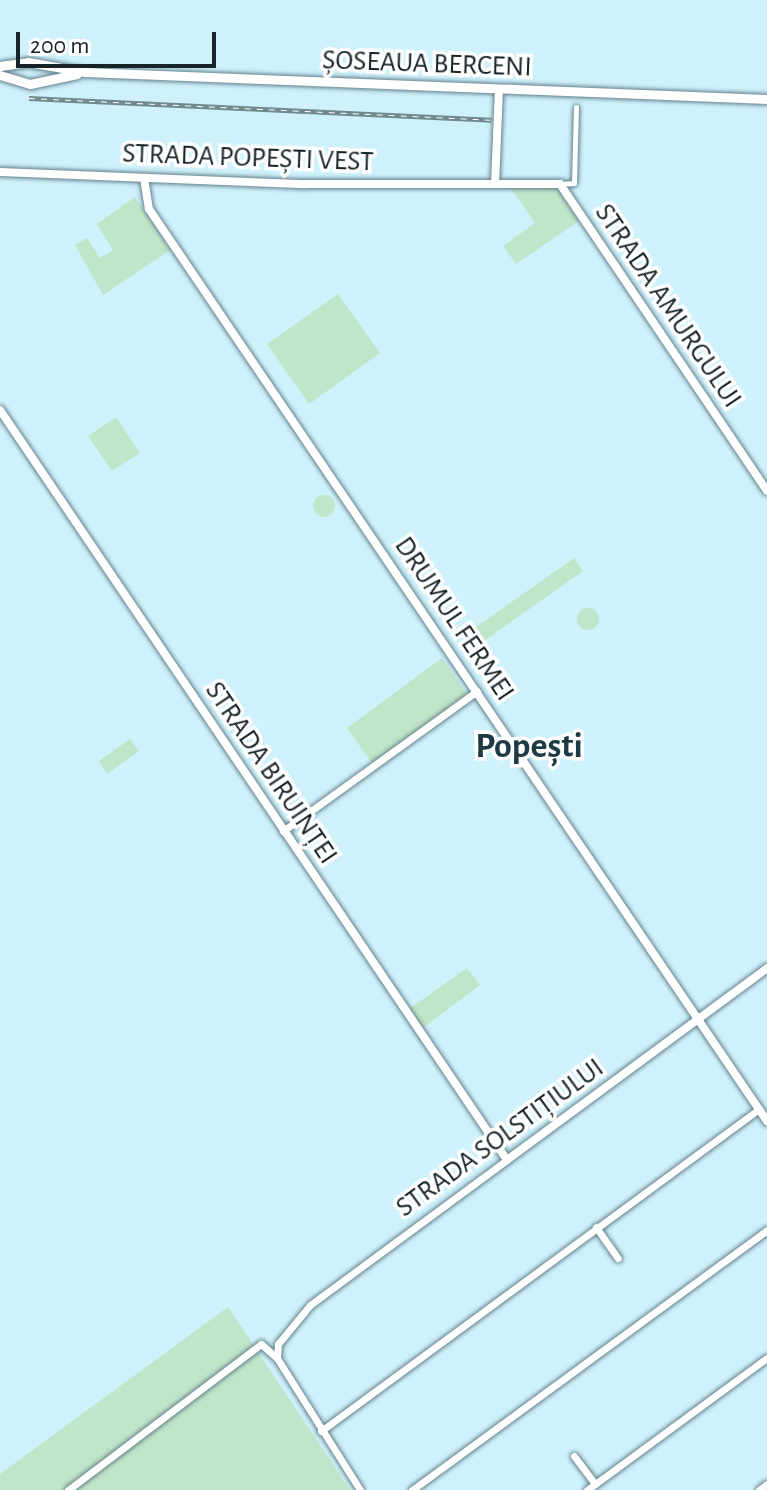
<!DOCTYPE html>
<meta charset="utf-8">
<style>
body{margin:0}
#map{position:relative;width:767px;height:1490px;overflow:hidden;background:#cff1fb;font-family:"Alegreya Sans",sans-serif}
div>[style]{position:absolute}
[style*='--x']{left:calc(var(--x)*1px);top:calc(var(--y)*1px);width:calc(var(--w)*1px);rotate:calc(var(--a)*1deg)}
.green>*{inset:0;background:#c1e5c8}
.round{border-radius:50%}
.roads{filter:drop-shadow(0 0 2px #63828c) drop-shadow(0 0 2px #63828c)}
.pedestrian>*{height:5px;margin:-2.5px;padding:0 2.5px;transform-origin:2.5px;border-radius:2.5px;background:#fff}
.minor>*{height:7px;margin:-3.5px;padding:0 3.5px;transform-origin:3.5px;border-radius:3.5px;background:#fff}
.tertiary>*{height:8px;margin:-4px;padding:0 4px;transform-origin:4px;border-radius:4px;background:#fff}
.secondary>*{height:9px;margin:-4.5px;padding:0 4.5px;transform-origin:4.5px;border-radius:4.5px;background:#fff}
.rail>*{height:5px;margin-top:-2.5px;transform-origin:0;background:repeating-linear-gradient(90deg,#fff 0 6px,#71898f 0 12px);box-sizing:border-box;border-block:2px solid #71898f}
span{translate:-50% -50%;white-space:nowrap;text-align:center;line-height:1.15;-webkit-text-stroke:7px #fff;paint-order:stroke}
.street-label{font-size:28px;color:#162327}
.district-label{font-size:36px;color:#1e3b44;font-weight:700}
.scale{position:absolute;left:16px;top:32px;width:200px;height:36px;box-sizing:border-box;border:4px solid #162327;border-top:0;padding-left:10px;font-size:24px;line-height:28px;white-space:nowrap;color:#162327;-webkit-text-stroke:6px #fff;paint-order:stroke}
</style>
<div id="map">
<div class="green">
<div style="clip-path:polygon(510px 187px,556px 187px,579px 221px,516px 264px,503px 246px,535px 223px)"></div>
<div style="clip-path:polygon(135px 197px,170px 250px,103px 295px,75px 245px,87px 238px,100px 258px,113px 250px,97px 224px)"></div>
<div style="clip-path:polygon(338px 294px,380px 353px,309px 404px,267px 344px)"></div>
<div style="clip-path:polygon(116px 417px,140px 453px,112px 471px,88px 436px)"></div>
<div class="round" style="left:313px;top:495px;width:22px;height:22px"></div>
<div style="clip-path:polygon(574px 558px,583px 571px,471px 650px,462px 637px)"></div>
<div class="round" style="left:577px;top:608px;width:22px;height:22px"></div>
<div style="clip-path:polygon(442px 658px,467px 694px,372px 763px,347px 728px)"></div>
<div style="clip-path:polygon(130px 739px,139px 751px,107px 774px,99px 761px)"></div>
<div style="clip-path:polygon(467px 968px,480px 985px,423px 1028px,409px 1009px)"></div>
<div style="clip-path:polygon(228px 1307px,350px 1490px,0 1490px,0 1474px)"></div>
</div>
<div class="roads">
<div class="pedestrian">
<div style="--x:560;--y:184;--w:14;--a:-4"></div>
<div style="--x:574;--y:183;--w:76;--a:-88.5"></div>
</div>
<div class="minor">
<div style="--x:283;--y:831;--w:239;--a:-35.8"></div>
<div style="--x:596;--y:1227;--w:38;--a:55"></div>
<div style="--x:277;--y:1358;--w:14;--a:-86"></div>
<div style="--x:278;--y:1344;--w:50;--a:-50.6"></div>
<div style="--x:310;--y:1305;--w:245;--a:-36.4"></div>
<div style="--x:321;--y:1431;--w:544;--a:-36.32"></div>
<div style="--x:574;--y:1456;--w:35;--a:53"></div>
<div style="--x:68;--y:1490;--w:242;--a:-37.1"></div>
<div style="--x:261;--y:1344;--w:21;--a:41"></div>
<div style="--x:277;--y:1358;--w:156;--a:57.8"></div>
<div style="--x:412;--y:1490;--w:440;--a:-36.2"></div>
<div style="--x:587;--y:1490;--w:223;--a:-36.3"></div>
<div style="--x:759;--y:1490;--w:10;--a:-37"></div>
</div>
<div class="tertiary">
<div style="--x:0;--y:172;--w:305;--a:2.3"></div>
<div style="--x:305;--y:184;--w:255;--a:0"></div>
<div style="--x:560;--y:184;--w:370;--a:56"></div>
<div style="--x:144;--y:178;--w:31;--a:81"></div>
<div style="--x:149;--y:209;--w:1102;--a:55.88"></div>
<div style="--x:495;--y:184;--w:95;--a:-87.6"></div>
<div style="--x:0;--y:410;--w:905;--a:55.94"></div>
<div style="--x:507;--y:1160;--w:323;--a:-36.4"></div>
</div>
<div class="secondary">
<div style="--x:0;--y:66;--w:28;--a:-8"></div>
<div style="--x:28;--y:62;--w:58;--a:10"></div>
<div style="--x:85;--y:72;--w:683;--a:2.27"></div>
<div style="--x:0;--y:75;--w:31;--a:17"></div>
<div style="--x:30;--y:84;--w:48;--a:-12"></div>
</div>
</div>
<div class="rail">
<div style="--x:29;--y:98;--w:463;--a:2.7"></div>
</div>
<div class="street-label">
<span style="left:427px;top:64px;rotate:2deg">ȘOSEAUA BERCENI</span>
<span style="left:248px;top:158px;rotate:2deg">STRADA POPEȘTI VEST</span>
<span style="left:668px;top:306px;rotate:56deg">STRADA AMURGULUI</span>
<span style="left:454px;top:619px;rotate:56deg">DRUMUL FERMEI</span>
<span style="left:271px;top:773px;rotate:56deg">STRADA BIRUINȚEI</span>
<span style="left:500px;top:1138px;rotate:-36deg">STRADA SOLSTIȚIULUI</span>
</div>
<div class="district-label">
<span style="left:529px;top:747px">Popești</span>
</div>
<div class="scale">200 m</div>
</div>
